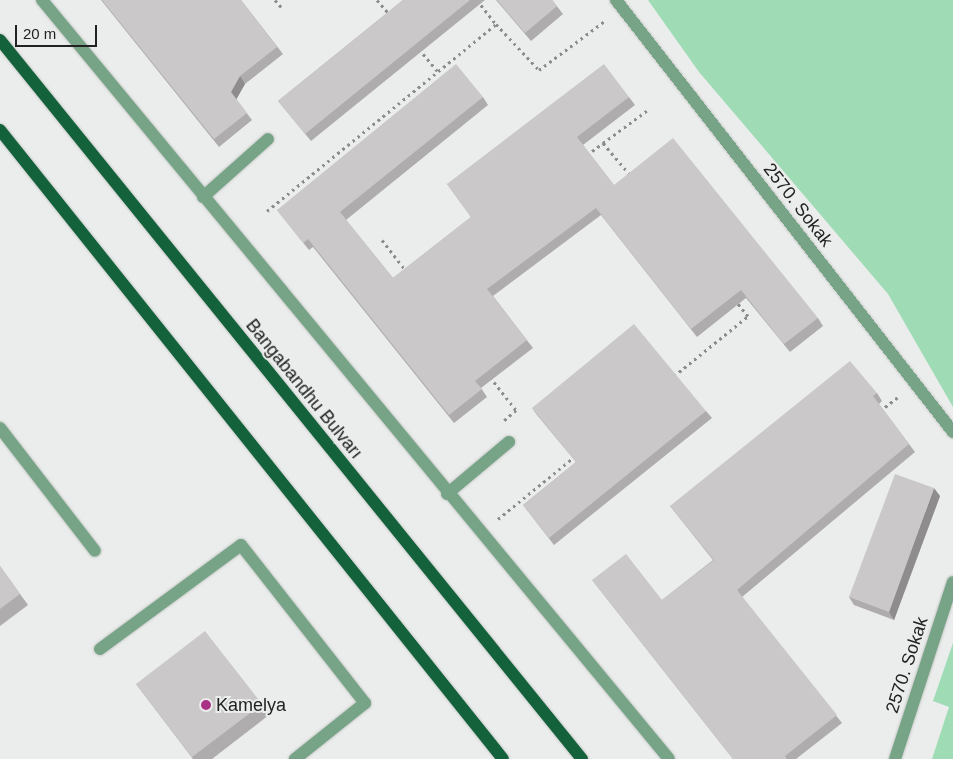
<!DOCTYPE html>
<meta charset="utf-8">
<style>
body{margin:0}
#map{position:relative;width:953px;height:759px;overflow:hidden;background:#eaedeb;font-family:Arial,sans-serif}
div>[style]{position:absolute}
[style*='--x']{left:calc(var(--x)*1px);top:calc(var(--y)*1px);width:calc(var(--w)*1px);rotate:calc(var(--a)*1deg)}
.green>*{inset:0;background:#9fdbb5}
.path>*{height:3px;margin-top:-1.5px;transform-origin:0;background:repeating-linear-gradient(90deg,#8b8d8c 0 2.5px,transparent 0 6.5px)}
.roads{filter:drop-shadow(0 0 1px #c6c8c7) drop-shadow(0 0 1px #c6c8c7)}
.minor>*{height:12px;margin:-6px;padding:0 6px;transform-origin:6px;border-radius:6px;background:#77a487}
.major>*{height:12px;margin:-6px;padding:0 6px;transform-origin:6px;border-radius:6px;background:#14623c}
.wall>*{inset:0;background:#afacae}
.shaded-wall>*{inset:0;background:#8e8c8d}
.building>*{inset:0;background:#cbc8ca}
.dots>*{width:14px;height:14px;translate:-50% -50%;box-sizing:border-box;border:2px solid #eaedeb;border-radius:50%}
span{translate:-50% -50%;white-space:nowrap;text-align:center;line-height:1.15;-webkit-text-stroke:4px #eaedeb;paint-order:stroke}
.street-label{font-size:18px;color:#212221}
.poi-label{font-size:18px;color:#212221}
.left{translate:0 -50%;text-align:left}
.scale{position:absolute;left:15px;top:25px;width:82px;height:22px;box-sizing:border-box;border:2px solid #212221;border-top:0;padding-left:6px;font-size:15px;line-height:18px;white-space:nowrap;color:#212221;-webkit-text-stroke:4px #eaedeb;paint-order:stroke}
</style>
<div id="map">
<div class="green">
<div style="clip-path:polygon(648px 0,953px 0,953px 407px,888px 294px,699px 72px)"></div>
<div style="clip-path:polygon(953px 643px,953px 759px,932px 759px,949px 707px,933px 701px)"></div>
</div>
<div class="path">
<div style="--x:275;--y:0;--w:11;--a:49"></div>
<div style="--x:377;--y:0;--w:21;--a:49"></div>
<div style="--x:477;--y:0;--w:31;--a:52"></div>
<div style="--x:419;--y:49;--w:30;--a:50"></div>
<div style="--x:603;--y:143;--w:57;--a:-36.5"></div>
<div style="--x:587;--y:155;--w:20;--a:-37"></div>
<div style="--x:603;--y:143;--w:43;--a:49.7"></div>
<div style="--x:267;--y:211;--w:296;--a:-39.2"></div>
<div style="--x:496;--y:24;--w:63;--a:46.9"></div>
<div style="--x:539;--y:70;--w:84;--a:-36.7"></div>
<div style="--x:382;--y:240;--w:41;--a:52"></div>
<div style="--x:674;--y:376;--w:95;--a:-39"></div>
<div style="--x:748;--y:316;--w:19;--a:-129"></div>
<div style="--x:490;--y:377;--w:42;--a:51.8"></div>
<div style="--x:516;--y:410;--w:18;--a:139"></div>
<div style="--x:880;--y:411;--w:24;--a:-38"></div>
<div style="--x:498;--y:519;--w:98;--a:-39.2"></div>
</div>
<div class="roads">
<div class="minor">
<div style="--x:42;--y:0;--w:984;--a:50.44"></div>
<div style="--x:616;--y:0;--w:548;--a:52.04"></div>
<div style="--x:203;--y:197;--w:87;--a:-41.7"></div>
<div style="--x:0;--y:428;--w:155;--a:52.3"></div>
<div style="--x:447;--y:494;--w:81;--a:-40"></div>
<div style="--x:100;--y:649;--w:175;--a:-36.4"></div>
<div style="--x:241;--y:545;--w:201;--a:51.9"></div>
<div style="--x:365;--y:703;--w:90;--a:141.3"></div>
<div style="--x:895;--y:759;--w:186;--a:-71.9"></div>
</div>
<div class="major">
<div style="--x:0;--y:40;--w:925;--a:51.01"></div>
<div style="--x:0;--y:130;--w:805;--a:51.35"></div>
</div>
</div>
<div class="wall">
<div style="clip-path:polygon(101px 0,241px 0,283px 54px,245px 84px,236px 99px,252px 120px,219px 147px)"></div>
<div style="clip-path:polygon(403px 0,485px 0,311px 141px,278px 101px)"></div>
<div style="clip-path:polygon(496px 0,552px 0,563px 14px,531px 41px)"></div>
<div style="clip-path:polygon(483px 97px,488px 105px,346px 220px,393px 278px,471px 217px,447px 184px,629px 97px,635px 105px,583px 145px,614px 185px,818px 318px,823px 326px,790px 352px,746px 298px,697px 337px,601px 215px,493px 296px,533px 348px,481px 388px,487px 397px,454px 423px,313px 247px,309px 250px,277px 210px)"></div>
<div style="clip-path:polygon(877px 393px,882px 401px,879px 404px,915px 452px,742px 597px,842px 723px,796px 759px,733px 759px,592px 580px,662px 600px,713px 560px,670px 506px)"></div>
<div style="clip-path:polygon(532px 408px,706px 411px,712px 418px,554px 545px,523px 505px,576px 462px,537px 415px)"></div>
<div style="clip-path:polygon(940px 496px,894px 620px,854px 605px,849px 597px)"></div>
<div style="clip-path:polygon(0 566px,28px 605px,0 626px)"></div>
<div style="clip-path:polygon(136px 684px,262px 704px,269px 715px,212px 759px,193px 759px)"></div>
</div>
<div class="shaded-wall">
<div style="clip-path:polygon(240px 76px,245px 84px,236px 100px,231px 92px)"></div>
<div style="clip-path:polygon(934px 488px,940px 496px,894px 620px,889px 612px)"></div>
</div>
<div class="building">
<div style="clip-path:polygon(102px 0,241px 0,277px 47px,240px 76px,231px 92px,247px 113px,214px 139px)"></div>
<div style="clip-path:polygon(403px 0,470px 0,305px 134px,278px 101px)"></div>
<div style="clip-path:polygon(497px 0,552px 0,557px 6px,525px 33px)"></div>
<div style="clip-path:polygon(456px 64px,483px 97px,340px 212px,393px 278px,471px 217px,447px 184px,604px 64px,629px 97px,577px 137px,614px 185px,673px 138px,818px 318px,784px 344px,741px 290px,691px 329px,596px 208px,487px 289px,527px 340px,475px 381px,482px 389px,449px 415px,308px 239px,303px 243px,277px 210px)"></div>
<div style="clip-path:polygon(634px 324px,706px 411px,549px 538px,523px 505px,576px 462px,532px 408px)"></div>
<div style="clip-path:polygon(850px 361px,877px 393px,873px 396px,909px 444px,737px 590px,837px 715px,785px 756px,787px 759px,733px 759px,592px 580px,626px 554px,662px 600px,714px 560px,670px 506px)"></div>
<div style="clip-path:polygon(895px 474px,934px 488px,889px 612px,849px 597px)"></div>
<div style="clip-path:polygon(0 566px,20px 594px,0 609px)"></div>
<div style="clip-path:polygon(205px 631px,262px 704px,192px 757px,136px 684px)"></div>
</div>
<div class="dots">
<div style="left:206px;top:705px;background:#a93186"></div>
</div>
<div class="street-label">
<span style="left:798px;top:205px;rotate:52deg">2570. Sokak</span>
<span style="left:304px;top:389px;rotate:51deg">Bangabandhu Bulvarı</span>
<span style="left:907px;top:665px;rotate:-72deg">2570. Sokak</span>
</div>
<div class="poi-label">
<span class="left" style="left:216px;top:705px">Kamelya</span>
</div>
<div class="scale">20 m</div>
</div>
